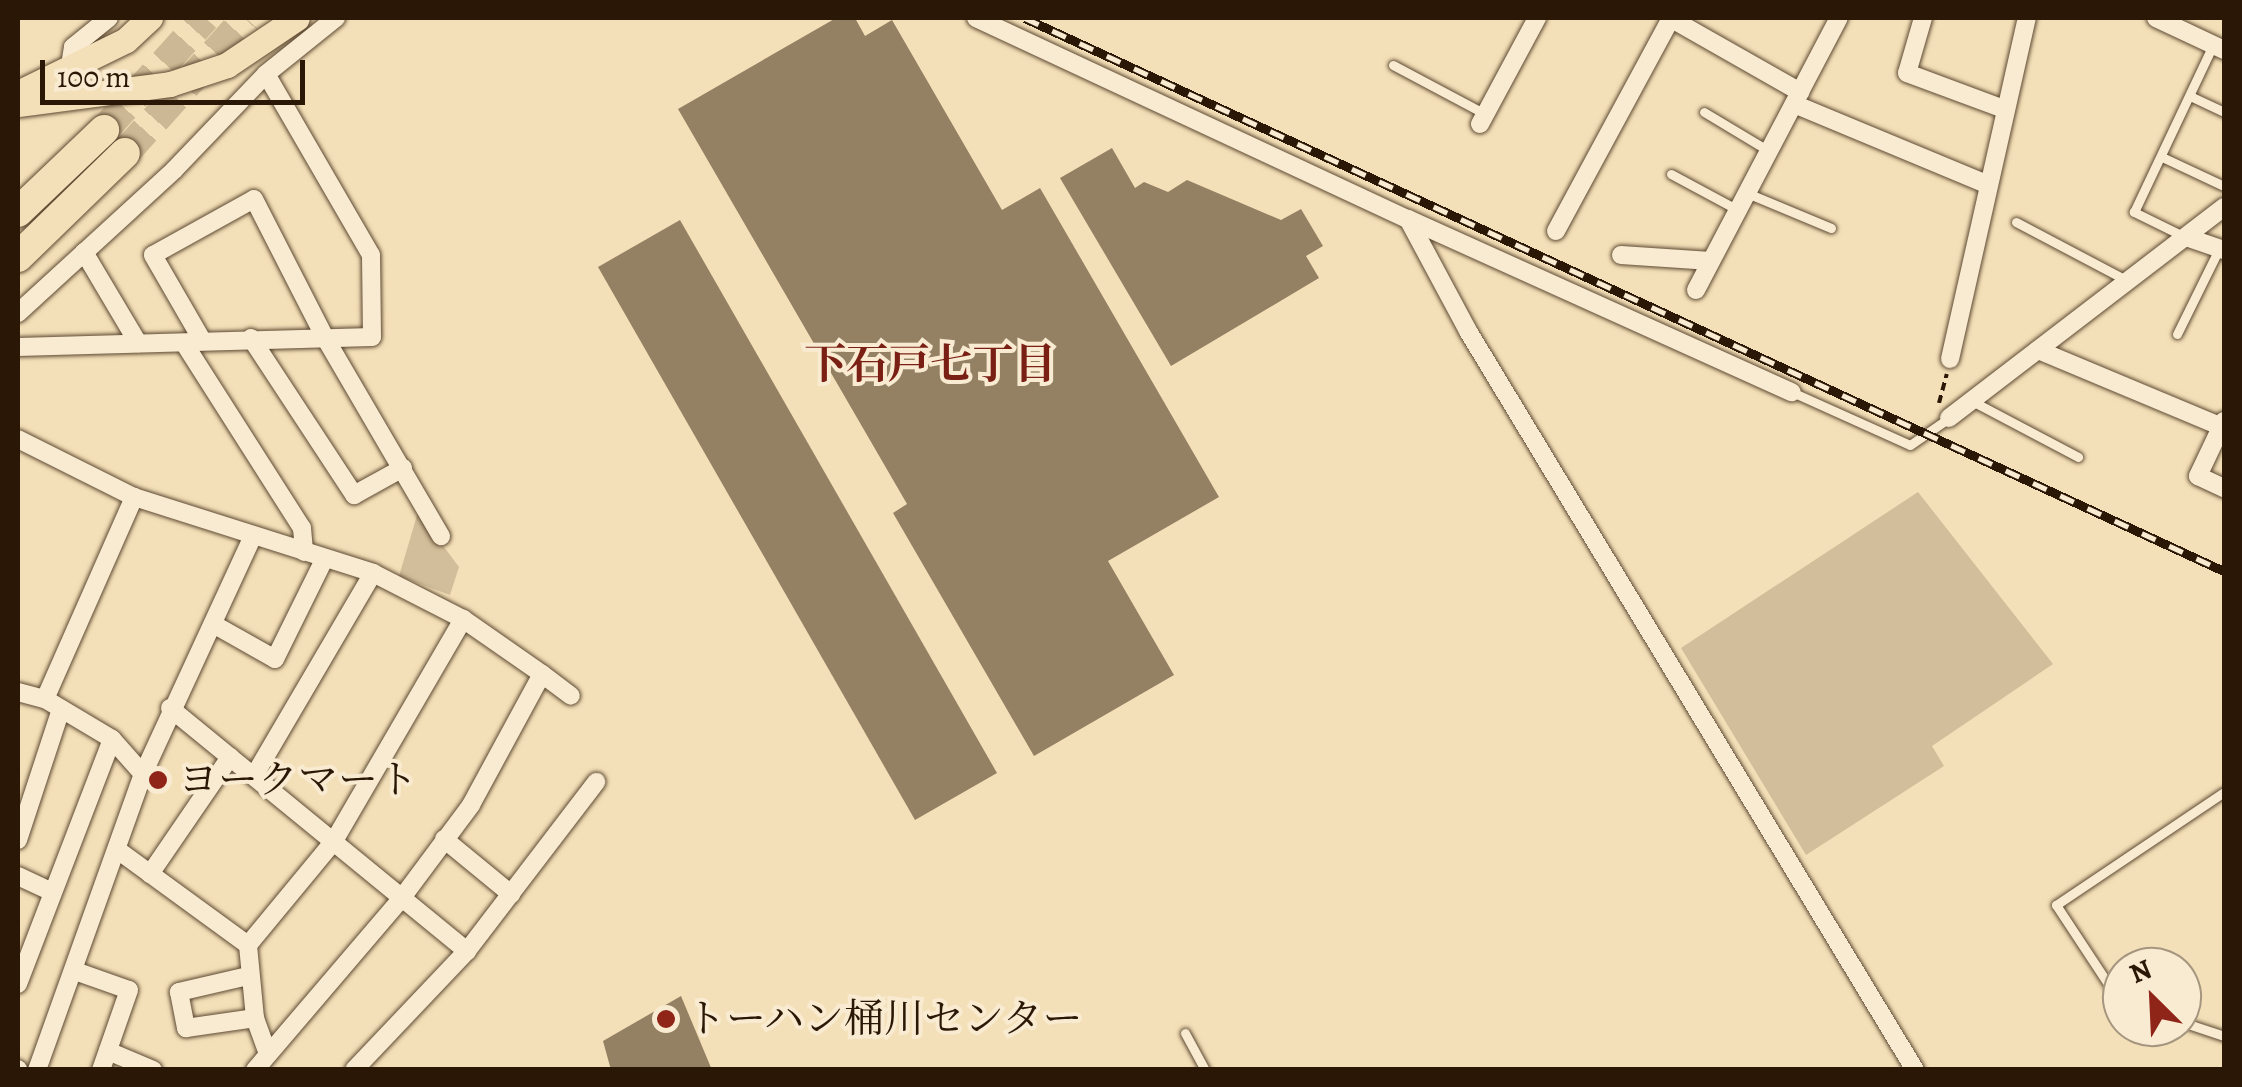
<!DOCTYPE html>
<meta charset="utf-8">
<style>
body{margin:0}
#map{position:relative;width:2242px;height:1087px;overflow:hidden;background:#f4e0b8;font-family:Alegreya,"Noto Serif JP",serif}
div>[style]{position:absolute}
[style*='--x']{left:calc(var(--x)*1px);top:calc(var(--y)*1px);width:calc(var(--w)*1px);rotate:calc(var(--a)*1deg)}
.green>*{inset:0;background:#d2be9a}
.building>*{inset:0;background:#948063}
.highway-tunnel>*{height:30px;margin-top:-15px;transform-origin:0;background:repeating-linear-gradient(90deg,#ccb894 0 30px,transparent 0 45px)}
.path>*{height:4px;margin-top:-2px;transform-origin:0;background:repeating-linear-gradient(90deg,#2b1706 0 8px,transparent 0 13px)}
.roads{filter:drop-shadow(0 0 2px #5d4932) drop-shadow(0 0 2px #5d4932)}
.lane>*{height:9px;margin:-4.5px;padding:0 4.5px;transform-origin:4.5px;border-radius:4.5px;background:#f8ebd1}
.street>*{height:18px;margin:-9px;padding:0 9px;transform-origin:9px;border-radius:9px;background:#f8ebd1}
.primary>*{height:25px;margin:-12.5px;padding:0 12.5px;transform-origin:12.5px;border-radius:12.5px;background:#f4e0b8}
.highway>*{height:30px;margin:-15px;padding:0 15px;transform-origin:15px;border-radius:15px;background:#f4e0b8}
.rail>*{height:9px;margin-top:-4.5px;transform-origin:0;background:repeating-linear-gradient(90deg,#f8ebd1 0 15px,#2b1706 0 30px);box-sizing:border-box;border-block:2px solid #2b1706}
.dots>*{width:28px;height:28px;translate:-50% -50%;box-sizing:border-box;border:5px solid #f8ebd1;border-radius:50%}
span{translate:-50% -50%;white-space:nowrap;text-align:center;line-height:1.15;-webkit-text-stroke:8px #f8ebd1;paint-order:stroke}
.poi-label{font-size:40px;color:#2b1706}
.left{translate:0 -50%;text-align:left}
.neighbourhood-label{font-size:42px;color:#7a1f14;font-weight:700}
.frame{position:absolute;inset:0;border:20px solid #2b1706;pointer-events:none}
.north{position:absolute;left:2102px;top:947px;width:100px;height:100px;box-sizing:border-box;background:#f8ebd1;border:2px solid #a69680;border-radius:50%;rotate:336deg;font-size:28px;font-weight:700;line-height:40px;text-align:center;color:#2b1706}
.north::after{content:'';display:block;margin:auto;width:35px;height:45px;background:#8f2418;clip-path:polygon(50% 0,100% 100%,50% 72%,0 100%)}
.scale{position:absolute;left:40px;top:60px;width:265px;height:45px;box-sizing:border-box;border:5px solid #2b1706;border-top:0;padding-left:12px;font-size:30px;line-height:35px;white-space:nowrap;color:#2b1706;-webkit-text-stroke:8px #f8ebd1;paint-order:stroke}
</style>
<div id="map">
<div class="green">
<div style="clip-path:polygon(1918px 492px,2053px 664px,1932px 746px,1944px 766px,1806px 855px,1681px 648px)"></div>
<div style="clip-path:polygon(418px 512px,459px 567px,450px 595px,399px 576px)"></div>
</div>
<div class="building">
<div style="clip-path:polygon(836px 18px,855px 18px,865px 36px,892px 20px,1002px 210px,1040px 188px,1219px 497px,1108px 561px,1174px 675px,1034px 756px,893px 513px,907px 504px,678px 109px)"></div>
<div style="clip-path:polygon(1112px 148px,1135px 188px,1144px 182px,1168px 192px,1187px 180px,1281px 220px,1301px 209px,1323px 246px,1306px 256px,1319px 278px,1171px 366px,1060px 178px)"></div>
<div style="clip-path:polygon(680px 220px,997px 773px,915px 820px,598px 267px)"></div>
<div style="clip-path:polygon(681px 996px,712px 1070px,611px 1070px,603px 1041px)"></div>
</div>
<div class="highway-tunnel">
<div style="--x:104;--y:130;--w:151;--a:-48"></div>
<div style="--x:125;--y:153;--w:181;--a:-48.1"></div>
</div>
<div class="path">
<div style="--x:1939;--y:403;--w:30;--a:-75"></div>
</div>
<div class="roads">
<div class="lane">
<div style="--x:1393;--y:65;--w:104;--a:28"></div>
<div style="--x:2190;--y:96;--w:38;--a:25"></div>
<div style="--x:1704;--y:112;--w:76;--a:31"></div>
<div style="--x:2162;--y:157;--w:68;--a:25.1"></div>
<div style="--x:1671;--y:174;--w:76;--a:28.2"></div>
<div style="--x:1747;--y:193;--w:91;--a:22.6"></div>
<div style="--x:2016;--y:222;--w:127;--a:27.8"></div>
<div style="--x:2183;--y:236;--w:55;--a:-153.9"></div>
<div style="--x:2134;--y:212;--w:185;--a:-64.7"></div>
<div style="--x:2177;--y:334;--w:95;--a:-63.7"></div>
<div style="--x:1792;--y:392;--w:129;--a:24.2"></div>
<div style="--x:1910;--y:445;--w:47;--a:-34.7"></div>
<div style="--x:1972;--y:401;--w:120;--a:27.8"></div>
<div style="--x:2122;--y:1005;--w:120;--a:-123.4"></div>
<div style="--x:2056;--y:905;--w:202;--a:-33.9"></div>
<div style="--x:2182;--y:1022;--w:44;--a:18.4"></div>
<div style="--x:1185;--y:1033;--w:42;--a:61.6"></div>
</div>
<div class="street">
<div style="--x:976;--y:18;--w:476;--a:25"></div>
<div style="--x:1408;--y:219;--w:127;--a:61.8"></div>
<div style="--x:1468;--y:331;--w:864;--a:58.83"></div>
<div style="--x:1670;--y:18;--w:150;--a:29.6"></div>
<div style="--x:1923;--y:18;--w:57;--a:106.2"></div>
<div style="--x:1907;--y:73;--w:103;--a:20.4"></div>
<div style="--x:2156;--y:18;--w:75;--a:25.2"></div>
<div style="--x:69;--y:72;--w:25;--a:-81"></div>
<div style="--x:73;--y:47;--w:46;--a:-38.9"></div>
<div style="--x:1794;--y:104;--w:208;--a:22.6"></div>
<div style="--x:1480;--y:124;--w:120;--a:-61.7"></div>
<div style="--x:1408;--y:219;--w:421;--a:24.3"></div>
<div style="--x:1556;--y:231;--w:242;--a:-61.6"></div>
<div style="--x:2186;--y:237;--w:40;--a:18.9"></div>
<div style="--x:84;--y:252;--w:106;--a:59.3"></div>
<div style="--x:1621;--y:255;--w:90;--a:3.8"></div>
<div style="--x:1696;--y:290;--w:307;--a:-62.3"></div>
<div style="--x:18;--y:313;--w:212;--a:-42.5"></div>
<div style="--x:174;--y:170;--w:133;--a:-46.2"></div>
<div style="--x:266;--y:74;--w:90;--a:-38.7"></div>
<div style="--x:251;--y:338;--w:188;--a:56.7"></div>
<div style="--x:354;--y:495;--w:56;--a:-28.9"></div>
<div style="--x:202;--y:340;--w:98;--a:-120"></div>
<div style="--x:153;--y:255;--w:115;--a:-29"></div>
<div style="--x:254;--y:199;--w:154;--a:62.9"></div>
<div style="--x:324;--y:336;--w:232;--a:59.7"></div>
<div style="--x:184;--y:343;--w:219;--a:57.5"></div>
<div style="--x:302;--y:528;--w:24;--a:85"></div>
<div style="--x:18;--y:347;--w:354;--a:-1.6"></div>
<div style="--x:372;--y:337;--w:82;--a:-90.7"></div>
<div style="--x:371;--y:255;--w:209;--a:-120.1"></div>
<div style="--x:2038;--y:350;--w:199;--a:22.7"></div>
<div style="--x:1950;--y:359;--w:350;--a:-77.3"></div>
<div style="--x:1949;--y:418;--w:347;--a:-37.5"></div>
<div style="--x:2224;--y:421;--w:61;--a:115.3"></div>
<div style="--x:2198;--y:476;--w:29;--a:25"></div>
<div style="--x:18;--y:439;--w:130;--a:26.6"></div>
<div style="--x:134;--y:497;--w:251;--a:17.6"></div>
<div style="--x:373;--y:573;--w:101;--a:27.1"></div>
<div style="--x:463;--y:619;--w:96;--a:34.8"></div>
<div style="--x:542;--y:674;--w:149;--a:118.5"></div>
<div style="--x:471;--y:805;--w:117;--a:126.7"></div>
<div style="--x:401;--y:899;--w:225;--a:130.5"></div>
<div style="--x:213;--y:624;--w:71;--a:29.4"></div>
<div style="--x:275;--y:659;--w:110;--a:-63.7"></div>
<div style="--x:542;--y:674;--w:36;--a:37"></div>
<div style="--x:18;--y:692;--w:28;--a:15"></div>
<div style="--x:45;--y:699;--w:78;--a:30.8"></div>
<div style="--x:112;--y:739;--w:47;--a:48.5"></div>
<div style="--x:45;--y:699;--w:221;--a:-66.2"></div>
<div style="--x:170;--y:708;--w:384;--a:39.3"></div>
<div style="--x:254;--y:776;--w:235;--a:-59.6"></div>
<div style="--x:444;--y:839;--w:87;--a:39.4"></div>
<div style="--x:18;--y:840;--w:138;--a:-71.8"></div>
<div style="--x:119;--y:851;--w:160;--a:36.1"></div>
<div style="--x:150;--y:874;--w:142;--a:-55.6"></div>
<div style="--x:18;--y:876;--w:35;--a:25"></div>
<div style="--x:75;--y:971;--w:57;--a:19.4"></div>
<div style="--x:129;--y:990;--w:85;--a:109.3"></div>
<div style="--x:248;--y:976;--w:71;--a:166.9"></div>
<div style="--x:179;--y:992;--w:37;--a:79"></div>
<div style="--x:186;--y:1028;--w:70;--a:-8.2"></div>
<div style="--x:18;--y:984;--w:262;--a:-69"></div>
<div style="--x:108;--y:1051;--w:49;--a:22.9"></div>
<div style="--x:268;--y:1054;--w:38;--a:-110"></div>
<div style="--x:255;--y:1018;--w:73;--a:-95.5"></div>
<div style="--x:248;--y:945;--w:135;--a:-50.4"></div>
<div style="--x:334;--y:841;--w:257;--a:-59.8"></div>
<div style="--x:18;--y:1069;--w:1;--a:90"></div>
<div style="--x:37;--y:1070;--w:314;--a:-70.3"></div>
<div style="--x:143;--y:774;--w:260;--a:-65.2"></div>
<div style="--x:354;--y:1070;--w:164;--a:-46.5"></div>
<div style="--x:467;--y:951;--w:213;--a:-52.6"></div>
</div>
<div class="primary">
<div style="--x:18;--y:93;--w:120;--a:-26.1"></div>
<div style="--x:126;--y:40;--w:33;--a:-43"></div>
<div style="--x:18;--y:104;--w:153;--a:-7.5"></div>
<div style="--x:170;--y:84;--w:60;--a:-18.4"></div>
<div style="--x:227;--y:65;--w:84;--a:-33.9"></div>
</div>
<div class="highway">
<div style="--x:18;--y:212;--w:119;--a:-43.6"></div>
<div style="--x:18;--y:257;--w:149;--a:-44.2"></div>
</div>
</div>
<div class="rail">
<div style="--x:1025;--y:18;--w:1320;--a:24.76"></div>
</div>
<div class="dots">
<div style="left:158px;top:780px;background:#8f2418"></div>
<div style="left:666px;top:1019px;background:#8f2418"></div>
</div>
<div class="poi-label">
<span class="left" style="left:178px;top:780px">ヨークマート</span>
<span class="left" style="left:686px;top:1019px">トーハン桶川センター</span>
</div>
<div class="neighbourhood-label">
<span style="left:930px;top:364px">下石戸七丁目</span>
</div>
<div class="frame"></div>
<div class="north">N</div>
<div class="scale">100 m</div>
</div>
